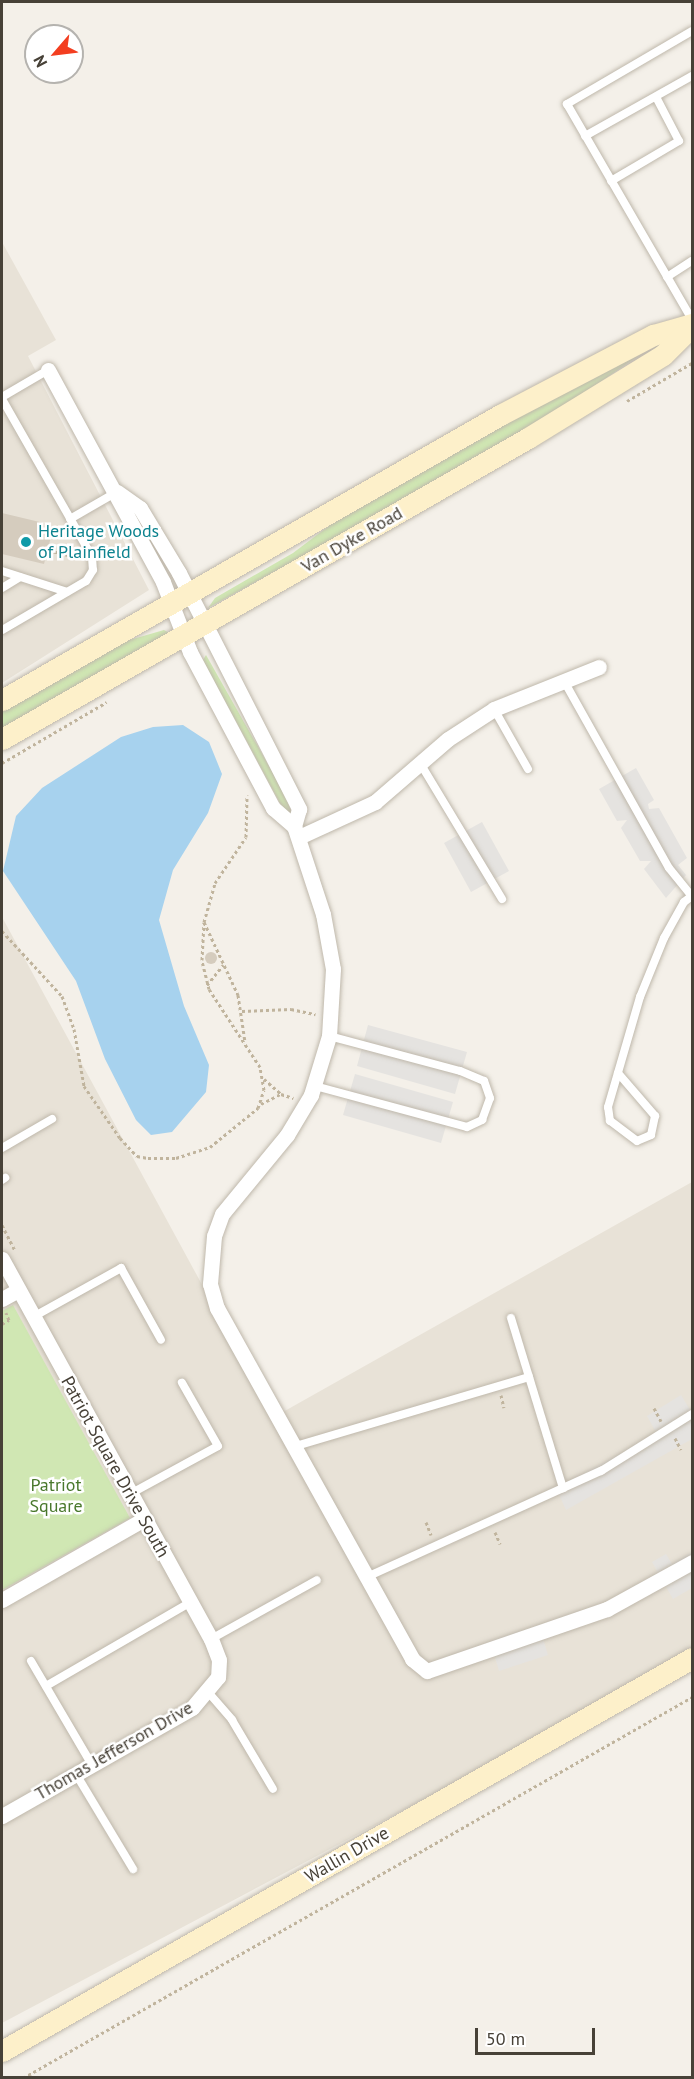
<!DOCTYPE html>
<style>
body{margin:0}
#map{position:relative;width:694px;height:2079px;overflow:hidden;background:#f4f0e9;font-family:"PT Sans",sans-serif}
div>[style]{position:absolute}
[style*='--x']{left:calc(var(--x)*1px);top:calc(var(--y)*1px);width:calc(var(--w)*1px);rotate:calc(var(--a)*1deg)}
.residential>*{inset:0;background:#e8e2d7}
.green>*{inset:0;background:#d0e7b3}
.parking>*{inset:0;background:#e5e3e0}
.water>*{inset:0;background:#a7d2ee}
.building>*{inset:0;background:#d5ccbe}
.round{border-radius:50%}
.path>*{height:3px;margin-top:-1.5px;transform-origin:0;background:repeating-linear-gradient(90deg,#c0b49d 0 3px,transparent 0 6px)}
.roads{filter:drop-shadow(0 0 2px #bfb8ab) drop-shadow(0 0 2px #bfb8ab)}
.lane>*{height:8px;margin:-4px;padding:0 4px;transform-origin:4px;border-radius:4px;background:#fff}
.street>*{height:15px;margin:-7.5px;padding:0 7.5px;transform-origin:7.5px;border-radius:7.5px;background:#fff}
.secondary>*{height:21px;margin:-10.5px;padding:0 10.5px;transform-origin:10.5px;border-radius:10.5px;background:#fdf0ca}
.dots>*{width:16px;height:16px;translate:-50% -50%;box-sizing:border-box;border:3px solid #fff;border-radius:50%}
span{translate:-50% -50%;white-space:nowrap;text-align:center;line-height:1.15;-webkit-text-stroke:5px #fff;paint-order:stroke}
.culture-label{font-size:18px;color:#0d838f}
.left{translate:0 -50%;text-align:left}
.street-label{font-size:18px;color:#474137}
.park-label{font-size:18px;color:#49782c}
.frame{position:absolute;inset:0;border:3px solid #474137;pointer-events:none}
.north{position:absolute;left:24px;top:24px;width:60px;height:60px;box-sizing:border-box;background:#fff;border:2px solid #b5b3af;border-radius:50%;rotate:242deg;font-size:16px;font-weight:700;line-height:24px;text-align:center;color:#474137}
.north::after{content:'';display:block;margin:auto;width:21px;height:27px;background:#f33e20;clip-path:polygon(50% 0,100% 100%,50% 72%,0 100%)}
.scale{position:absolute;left:475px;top:2028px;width:120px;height:27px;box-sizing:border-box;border:3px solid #474137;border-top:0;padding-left:8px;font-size:18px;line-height:21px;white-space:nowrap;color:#474137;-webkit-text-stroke:4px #fff;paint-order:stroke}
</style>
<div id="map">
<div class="residential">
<div style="clip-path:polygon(2px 242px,56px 340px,28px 356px,149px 590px,2px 683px)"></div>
<div style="clip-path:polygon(2px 917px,274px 1417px,692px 1182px,692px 1648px,464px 1778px,2px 2023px)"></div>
</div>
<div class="green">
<div style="clip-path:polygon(664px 338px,525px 434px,208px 608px,215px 598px,293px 553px,346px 513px,510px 419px)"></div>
<div style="clip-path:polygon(164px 630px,171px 634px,2px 732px,2px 709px,119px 643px)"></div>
<div style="clip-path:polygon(206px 655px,286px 796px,292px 815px,282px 807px,203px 660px)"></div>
<div style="clip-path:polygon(13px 1305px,130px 1518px,2px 1590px,2px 1311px)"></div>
</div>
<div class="parking">
<div style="clip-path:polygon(636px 768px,654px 800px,648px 804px,649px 809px,659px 808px,687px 858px,678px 865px,686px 875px,666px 898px,644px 869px,651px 861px,640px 861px,621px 828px,627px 820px,617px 821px,599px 789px)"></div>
<div style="clip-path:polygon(482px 822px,509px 871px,471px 892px,444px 843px)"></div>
<div style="clip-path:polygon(368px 1025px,467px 1052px,455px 1094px,357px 1066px)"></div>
<div style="clip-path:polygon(355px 1074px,453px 1102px,441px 1143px,343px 1115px)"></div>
<div style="clip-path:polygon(681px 1395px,692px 1413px,692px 1439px,566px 1510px,556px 1488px,657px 1434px,647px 1416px)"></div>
<div style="clip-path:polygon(692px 1552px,692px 1588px,673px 1599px,652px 1562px,666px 1554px,672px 1564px)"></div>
<div style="clip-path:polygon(539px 1625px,548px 1655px,499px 1671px,490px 1641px)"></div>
</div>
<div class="water">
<div style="clip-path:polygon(183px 725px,209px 742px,222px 774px,208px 813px,173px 870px,159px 920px,184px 1006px,209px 1065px,206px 1092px,172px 1132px,151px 1135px,136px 1120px,105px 1059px,76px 981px,3px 871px,16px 816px,42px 788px,121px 737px,153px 727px)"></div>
</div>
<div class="building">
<div style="clip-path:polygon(2px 513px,48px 524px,46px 532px,52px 533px,44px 564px,2px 554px)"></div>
<div class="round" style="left:205px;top:952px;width:12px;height:12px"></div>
</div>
<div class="path">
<div style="--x:627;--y:401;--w:75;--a:-30.3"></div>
<div style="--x:48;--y:550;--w:30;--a:14"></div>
<div style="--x:2;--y:763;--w:121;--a:-30.2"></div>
<div style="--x:204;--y:922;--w:81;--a:65"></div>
<div style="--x:238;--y:995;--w:48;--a:81.5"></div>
<div style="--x:2;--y:931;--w:88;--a:47.3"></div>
<div style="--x:62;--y:996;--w:35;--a:70"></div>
<div style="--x:74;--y:1029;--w:58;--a:80"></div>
<div style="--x:84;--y:1086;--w:63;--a:55.3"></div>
<div style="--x:120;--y:1138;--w:25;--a:47"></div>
<div style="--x:137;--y:1156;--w:11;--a:10"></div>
<div style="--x:148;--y:1158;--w:28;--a:0"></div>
<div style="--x:176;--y:1158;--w:36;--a:-18"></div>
<div style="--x:210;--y:1147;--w:62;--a:-39.1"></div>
<div style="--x:258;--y:1108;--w:19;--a:-72"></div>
<div style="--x:264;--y:1090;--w:23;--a:-100"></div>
<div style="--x:260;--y:1067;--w:93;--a:-123.2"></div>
<div style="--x:209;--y:989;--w:30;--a:-104"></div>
<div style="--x:202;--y:960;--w:38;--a:-87"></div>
<div style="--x:204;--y:922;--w:41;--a:-74.2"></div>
<div style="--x:215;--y:883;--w:55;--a:-56"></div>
<div style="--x:246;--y:837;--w:42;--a:-88.6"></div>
<div style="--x:207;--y:985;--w:26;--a:-51"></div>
<div style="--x:242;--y:1011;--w:49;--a:-2.3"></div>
<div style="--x:291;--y:1009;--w:25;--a:12"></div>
<div style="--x:264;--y:1079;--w:23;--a:41"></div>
<div style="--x:281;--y:1094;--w:13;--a:18"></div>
<div style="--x:261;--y:1104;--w:22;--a:-27"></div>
<div style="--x:2;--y:1225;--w:28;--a:63"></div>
<div style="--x:2;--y:1324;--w:8;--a:-30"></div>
<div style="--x:9;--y:1320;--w:8;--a:-113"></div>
<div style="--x:501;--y:1395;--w:13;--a:77"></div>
<div style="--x:654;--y:1408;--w:15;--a:62"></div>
<div style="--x:675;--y:1438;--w:13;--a:63"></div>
<div style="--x:426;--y:1522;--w:14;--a:69"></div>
<div style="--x:495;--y:1532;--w:13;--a:67"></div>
<div style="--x:23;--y:2078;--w:770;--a:-29.66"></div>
</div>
<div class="roads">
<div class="lane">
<div style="--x:692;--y:31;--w:145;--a:149.7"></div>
<div style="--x:567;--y:104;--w:250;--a:59.9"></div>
<div style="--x:585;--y:136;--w:123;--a:-29.3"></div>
<div style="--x:611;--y:181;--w:79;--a:-30.5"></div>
<div style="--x:679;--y:141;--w:50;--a:-117.6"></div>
<div style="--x:667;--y:277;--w:30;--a:-33"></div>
<div style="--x:2;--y:397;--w:53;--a:-30.4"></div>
<div style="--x:2;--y:399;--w:182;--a:60.3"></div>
<div style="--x:92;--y:557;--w:13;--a:86"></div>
<div style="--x:93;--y:570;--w:13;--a:122"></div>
<div style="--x:86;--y:581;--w:97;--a:149.7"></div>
<div style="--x:70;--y:519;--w:52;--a:-30"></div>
<div style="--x:2;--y:571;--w:68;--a:17.9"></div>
<div style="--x:2;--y:588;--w:21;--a:-31"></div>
<div style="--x:564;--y:681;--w:214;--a:60.7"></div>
<div style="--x:669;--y:868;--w:36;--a:51"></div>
<div style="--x:494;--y:709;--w:69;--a:60.5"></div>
<div style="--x:420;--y:763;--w:159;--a:58.9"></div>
<div style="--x:618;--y:1073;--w:57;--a:49.3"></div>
<div style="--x:655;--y:1116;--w:19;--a:102"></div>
<div style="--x:651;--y:1135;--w:15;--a:157"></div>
<div style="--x:637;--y:1141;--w:34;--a:-143"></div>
<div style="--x:610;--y:1121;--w:14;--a:-98"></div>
<div style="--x:608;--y:1107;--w:115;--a:-73.8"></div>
<div style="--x:640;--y:997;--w:64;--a:-67.9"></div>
<div style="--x:664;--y:938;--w:41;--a:-60.9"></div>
<div style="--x:684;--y:902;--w:10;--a:-37"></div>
<div style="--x:315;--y:1086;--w:157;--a:15.1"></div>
<div style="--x:467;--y:1127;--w:17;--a:-25"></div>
<div style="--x:482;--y:1120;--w:23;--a:-70"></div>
<div style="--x:490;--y:1098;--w:18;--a:-109"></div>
<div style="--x:484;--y:1081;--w:26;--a:-157"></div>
<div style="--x:460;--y:1071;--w:136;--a:-165"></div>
<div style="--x:2;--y:1148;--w:58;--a:-30.1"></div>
<div style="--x:2;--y:1180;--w:4;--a:-34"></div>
<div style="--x:33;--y:1317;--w:101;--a:-29.1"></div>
<div style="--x:121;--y:1268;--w:82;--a:60.9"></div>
<div style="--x:511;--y:1318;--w:178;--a:73"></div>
<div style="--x:296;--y:1446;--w:243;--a:-16.5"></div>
<div style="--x:130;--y:1494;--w:100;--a:-28.6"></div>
<div style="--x:218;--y:1446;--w:73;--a:-119.7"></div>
<div style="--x:369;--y:1576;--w:255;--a:-24.4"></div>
<div style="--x:601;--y:1471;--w:107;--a:-32.1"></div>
<div style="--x:211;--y:1639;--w:121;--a:-29.1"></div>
<div style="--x:31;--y:1661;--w:121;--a:59.6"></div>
<div style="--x:46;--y:1686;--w:168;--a:-30.1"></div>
<div style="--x:208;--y:1692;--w:37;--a:49"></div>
<div style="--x:232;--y:1720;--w:80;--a:59.3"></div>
<div style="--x:76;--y:1774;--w:111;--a:59"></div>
</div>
<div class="street">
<div style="--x:48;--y:370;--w:241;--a:61.5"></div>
<div style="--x:163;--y:582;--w:75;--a:68.9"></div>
<div style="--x:190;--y:652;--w:177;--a:62"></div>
<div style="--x:273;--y:808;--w:28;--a:41"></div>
<div style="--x:294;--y:826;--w:93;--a:71.8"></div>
<div style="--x:323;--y:914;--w:56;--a:79.7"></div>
<div style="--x:333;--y:969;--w:67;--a:93.4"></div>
<div style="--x:329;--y:1036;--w:62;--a:107"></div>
<div style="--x:311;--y:1095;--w:47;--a:121"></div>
<div style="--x:287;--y:1135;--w:102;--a:129.4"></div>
<div style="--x:222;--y:1214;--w:23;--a:110"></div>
<div style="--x:214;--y:1236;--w:48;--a:94.8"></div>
<div style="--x:210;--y:1284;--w:25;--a:74"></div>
<div style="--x:217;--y:1308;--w:402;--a:60.9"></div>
<div style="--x:412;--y:1659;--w:19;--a:39"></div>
<div style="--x:427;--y:1671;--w:190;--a:-19"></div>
<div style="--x:607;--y:1609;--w:97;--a:-28.9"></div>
<div style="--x:117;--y:492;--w:28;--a:35"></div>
<div style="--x:140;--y:508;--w:76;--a:59"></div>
<div style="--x:179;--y:573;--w:265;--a:63"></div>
<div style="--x:299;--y:809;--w:18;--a:106"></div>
<div style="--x:299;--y:837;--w:84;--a:-24.7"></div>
<div style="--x:375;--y:802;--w:96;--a:-40.8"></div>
<div style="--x:448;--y:739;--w:55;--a:-33.1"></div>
<div style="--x:494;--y:709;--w:113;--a:-21.8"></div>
<div style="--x:2;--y:1259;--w:434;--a:61.2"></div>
<div style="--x:211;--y:1639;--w:22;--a:69"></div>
<div style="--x:219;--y:1660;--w:17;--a:93"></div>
<div style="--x:218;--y:1677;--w:40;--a:130"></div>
<div style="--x:192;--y:1708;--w:219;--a:150.4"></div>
<div style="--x:2;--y:1299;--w:18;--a:-29"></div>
<div style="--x:2;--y:1600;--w:163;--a:-29.7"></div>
</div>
<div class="secondary">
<div style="--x:2;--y:700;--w:574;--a:-29.78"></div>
<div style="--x:500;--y:415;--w:173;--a:-27.6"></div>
<div style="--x:653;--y:335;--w:41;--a:-15.8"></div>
<div style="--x:2;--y:739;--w:606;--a:-29.78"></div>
<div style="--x:528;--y:438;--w:158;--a:-31.6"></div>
<div style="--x:663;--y:355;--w:41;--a:-45"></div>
<div style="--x:2;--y:2051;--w:794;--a:-29.66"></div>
</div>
</div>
<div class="dots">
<div style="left:26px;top:542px;background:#0f9aa8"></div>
</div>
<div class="culture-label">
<span class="left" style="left:38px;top:542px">Heritage Woods<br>of Plainfield</span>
</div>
<div class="street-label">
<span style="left:352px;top:540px;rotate:-30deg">Van Dyke Road</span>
<span style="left:115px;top:1467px;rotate:61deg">Patriot Square Drive South</span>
<span style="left:114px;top:1751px;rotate:-30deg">Thomas Jefferson Drive</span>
<span style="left:347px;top:1855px;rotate:-30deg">Wallin Drive</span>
</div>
<div class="park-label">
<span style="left:56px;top:1496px">Patriot<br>Square</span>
</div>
<div class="frame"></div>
<div class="north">N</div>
<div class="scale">50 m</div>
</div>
